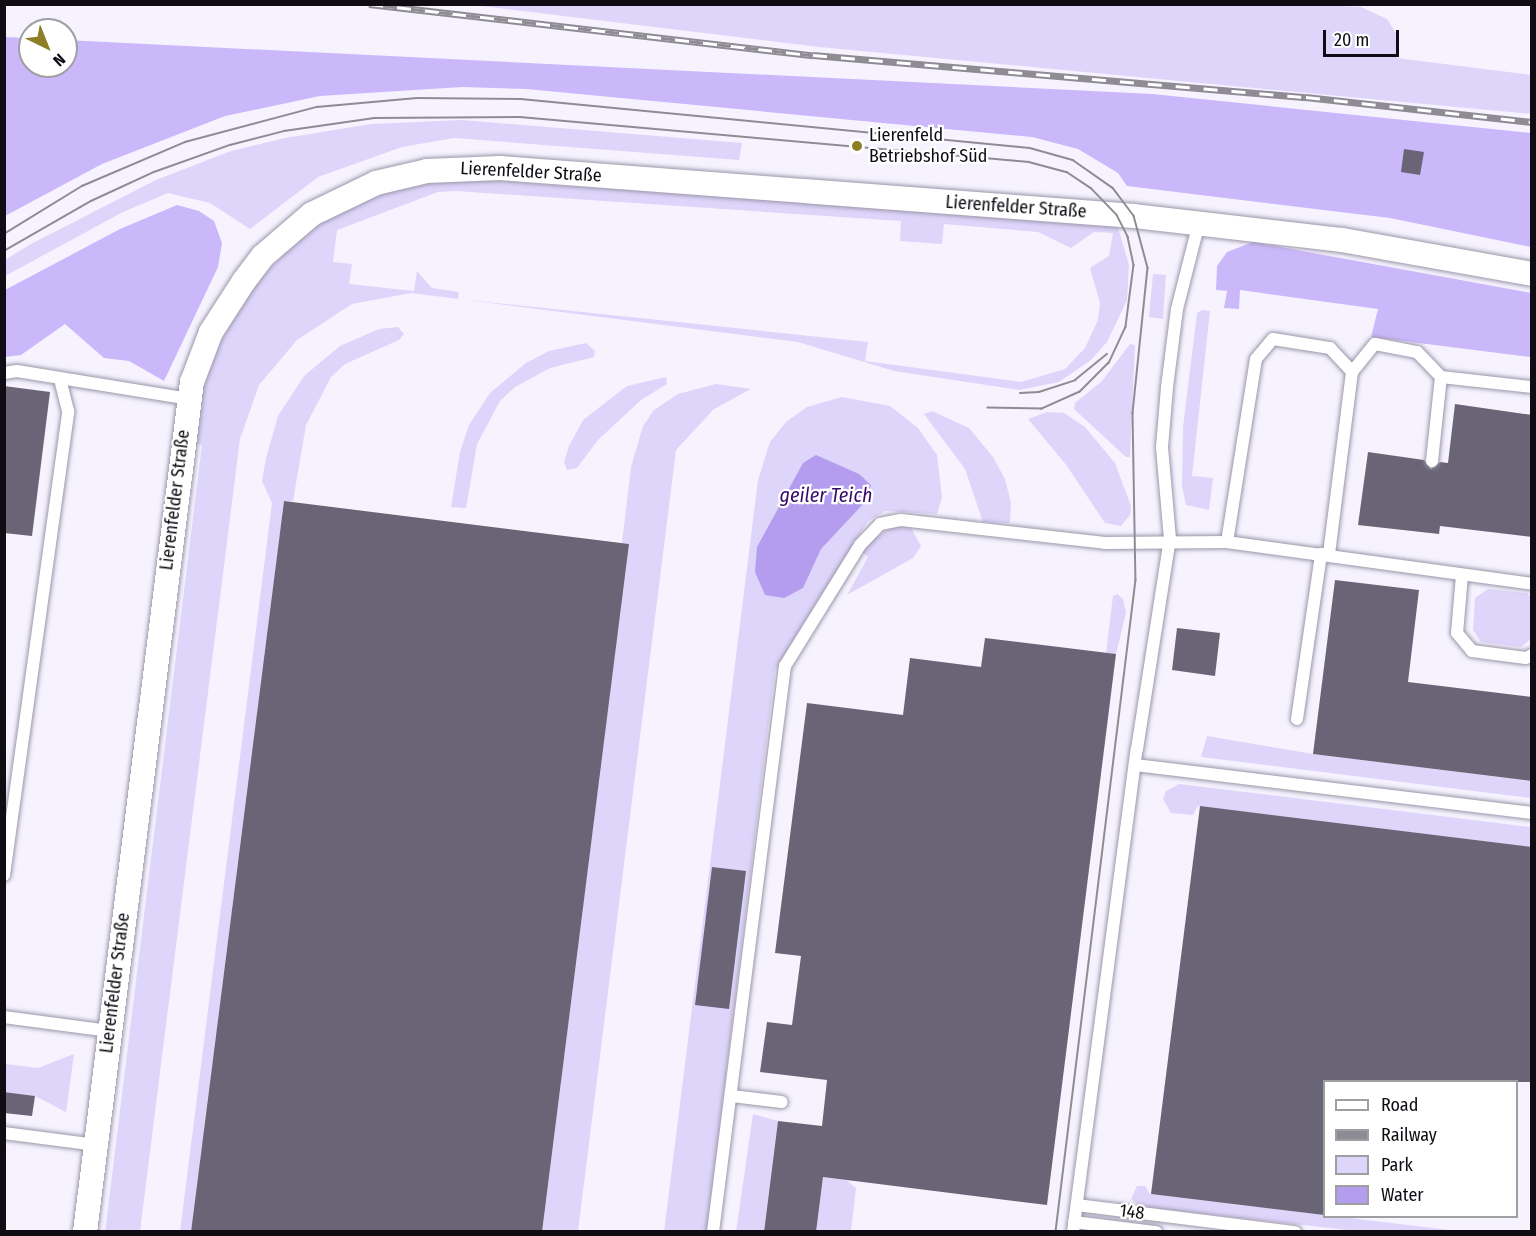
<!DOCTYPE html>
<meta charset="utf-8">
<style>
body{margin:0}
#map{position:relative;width:1536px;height:1236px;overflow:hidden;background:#f6f3ff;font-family:"Fira Sans Condensed",sans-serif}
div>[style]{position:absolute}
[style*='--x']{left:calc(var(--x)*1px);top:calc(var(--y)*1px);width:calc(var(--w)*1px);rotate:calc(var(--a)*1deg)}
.green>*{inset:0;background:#ded5fb}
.forest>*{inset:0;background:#cbb8fb}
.water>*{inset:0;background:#b49cee}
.building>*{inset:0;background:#696576}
.roads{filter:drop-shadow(0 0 2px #9b96a9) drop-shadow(0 0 2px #9b96a9)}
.lane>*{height:12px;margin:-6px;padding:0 6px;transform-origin:6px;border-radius:6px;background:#fff}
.street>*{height:24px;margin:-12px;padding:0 12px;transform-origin:12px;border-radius:12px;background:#fff}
.tram>*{height:1.5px;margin:-0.75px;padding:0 0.75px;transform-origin:0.75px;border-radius:0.75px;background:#8e8b95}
.rail>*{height:7px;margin-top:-3.5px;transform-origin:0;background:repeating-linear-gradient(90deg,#fff 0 14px,#8e8b95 0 28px);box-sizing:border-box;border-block:2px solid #8e8b95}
.dots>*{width:16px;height:16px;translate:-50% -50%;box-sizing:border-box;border:3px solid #fff;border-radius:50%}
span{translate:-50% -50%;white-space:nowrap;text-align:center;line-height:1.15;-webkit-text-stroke:4.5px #fff;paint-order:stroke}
.poi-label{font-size:18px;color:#0f0d13}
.left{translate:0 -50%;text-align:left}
.street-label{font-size:18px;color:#0f0d13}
.water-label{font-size:20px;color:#37086b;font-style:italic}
.frame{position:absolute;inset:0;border:6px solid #0f0d13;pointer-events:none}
.legend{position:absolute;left:1323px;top:1080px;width:195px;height:138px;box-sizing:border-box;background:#fff;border:2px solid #9f9ea1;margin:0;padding:8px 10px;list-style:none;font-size:18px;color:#0f0d13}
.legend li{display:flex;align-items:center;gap:12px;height:30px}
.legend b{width:30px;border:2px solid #9f9ea1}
.north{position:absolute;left:18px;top:18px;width:60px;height:60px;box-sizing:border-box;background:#fff;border:2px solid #9f9ea1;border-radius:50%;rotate:137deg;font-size:16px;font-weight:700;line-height:24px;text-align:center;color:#0f0d13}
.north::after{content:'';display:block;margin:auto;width:21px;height:27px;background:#8c7f26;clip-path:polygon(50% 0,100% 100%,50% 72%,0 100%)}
.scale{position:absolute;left:1323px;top:30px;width:76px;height:27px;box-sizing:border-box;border:3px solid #0f0d13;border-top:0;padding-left:8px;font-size:18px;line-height:21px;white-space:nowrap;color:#0f0d13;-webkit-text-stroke:4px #fff;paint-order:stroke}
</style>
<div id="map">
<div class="green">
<div style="clip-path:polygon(1301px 4px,1361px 7px,1387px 19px,1397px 35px,1397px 58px,1531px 75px,1531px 114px,819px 47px,474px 5px)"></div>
<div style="clip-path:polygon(462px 120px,742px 143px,739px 160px,454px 138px,402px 147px,318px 177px,250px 229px,210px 203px,168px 193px,123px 212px,5px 276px,5px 260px,29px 245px,156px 180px,231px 151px,285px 138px,371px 124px)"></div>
<div style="clip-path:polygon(evenodd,471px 179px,1117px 224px,1129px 265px,1127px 300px,1107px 342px,1091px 360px,1059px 382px,1019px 390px,894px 371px,798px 342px,411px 293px,352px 304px,297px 340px,259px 385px,240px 439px,140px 1231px,105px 1232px,202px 445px,190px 442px,209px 362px,250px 290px,296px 241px,331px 215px,368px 198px,430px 180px,471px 179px,456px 191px,901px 221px,900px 241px,942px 244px,944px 224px,1038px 232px,1071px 248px,1094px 232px,1113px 233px,1109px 256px,1090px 268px,1100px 303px,1098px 320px,1085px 348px,1065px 369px,1021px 382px,865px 361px,868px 342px,458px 299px,459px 292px,432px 288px,417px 271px,414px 291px,349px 284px,352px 264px,333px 262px,337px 230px,438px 192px,456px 191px)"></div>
<div style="clip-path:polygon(1153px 274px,1166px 275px,1163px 319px,1149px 317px)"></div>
<div style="clip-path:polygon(1202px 310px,1210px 311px,1192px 476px,1213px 478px,1209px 510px,1186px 505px,1182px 486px,1183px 427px,1197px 313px)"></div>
<div style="clip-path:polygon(398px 327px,404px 334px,399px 340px,345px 364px,331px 377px,306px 425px,293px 501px,284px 501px,191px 1231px,180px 1232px,272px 503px,262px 481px,266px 458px,278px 416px,304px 376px,340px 346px,379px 329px)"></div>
<div style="clip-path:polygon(586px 343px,595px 351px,594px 357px,550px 368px,515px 387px,500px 401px,477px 444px,466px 508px,451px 507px,460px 452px,469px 425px,490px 393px,526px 363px,549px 351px)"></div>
<div style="clip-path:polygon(1130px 344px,1135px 345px,1130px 457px,1126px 457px,1074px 409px,1075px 403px,1102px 381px)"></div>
<div style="clip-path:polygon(666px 377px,667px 384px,641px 400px,598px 440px,577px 468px,567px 470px,564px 462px,569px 446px,583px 420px,627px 386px)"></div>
<div style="clip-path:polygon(716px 384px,751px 389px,714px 409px,676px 450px,578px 1231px,542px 1232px,629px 544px,622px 543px,631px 467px,643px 426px,654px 410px,678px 394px)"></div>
<div style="clip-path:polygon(842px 397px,890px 406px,918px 428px,937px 455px,942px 497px,937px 514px,885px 511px,868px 521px,775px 670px,707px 1231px,664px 1232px,758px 480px,770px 442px,786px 422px,807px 407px)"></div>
<div style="clip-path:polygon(932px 411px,969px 428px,993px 457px,1005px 479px,1011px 503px,1010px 523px,983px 522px,965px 469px,924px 414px)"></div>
<div style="clip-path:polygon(1047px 412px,1064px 413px,1085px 427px,1115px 463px,1131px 506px,1130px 515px,1121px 526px,1105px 523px,1067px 466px,1028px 419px)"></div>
<div style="clip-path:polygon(909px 524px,921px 546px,913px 558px,847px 595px,868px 557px,862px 552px,871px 541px,895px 525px)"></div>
<div style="clip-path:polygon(1488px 589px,1527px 593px,1531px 598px,1531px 639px,1521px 647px,1481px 642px,1473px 630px,1475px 598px)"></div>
<div style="clip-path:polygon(1117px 594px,1123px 599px,1126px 613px,1116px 654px,1106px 653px,1113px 596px)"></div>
<div style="clip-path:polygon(1207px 736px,1313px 754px,1531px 781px,1531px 798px,1201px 757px)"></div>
<div style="clip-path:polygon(1179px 784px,1531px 827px,1531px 847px,1198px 806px,1193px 815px,1171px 813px,1163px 799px,1166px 791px)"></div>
<div style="clip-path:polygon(74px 1054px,66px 1112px,35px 1096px,5px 1092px,5px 1064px,38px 1068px)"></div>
<div style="clip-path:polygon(753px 1114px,778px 1121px,764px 1231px,736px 1232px)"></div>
<div style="clip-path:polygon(823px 1177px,846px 1180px,856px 1188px,851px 1231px,816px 1232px)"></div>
<div style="clip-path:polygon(1137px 1186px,1145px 1186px,1150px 1194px,1458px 1231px,1356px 1231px,1142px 1207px,1131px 1199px)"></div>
</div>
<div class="forest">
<div style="clip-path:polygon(4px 37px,30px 38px,30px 66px,66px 66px,66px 40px,1152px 94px,1531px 133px,1531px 247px,1390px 218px,1127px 186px,1118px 173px,1078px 149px,1032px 137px,526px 89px,462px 87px,320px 96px,225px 116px,102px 164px,5px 216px)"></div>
<div style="clip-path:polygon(177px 205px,199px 211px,214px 221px,222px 243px,218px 267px,164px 381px,129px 361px,104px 358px,65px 324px,21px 355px,5px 357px,5px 290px,120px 229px)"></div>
<div style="clip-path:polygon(1253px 242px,1531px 293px,1531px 357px,1371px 337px,1378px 309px,1240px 290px,1239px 309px,1224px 308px,1227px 291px,1216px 290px,1217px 266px,1227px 252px)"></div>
</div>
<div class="water">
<div style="clip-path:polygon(816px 455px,859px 474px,871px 485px,865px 502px,821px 549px,803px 588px,784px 598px,765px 595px,755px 572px,757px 547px,803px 463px)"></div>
</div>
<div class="building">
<div style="clip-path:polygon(1404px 149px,1424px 152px,1420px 175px,1401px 172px)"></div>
<div style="clip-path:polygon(4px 386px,50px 392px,32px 536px,4px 533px)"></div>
<div style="clip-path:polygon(1455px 404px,1532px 415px,1532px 537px,1440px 526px,1439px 534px,1358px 525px,1368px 452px,1424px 460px,1431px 469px,1440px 462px,1448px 463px)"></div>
<div style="clip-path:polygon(284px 501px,629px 544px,542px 1232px,191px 1232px)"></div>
<div style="clip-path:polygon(1335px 580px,1419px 590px,1408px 682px,1532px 697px,1532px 781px,1313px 754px)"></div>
<div style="clip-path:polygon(1177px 628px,1220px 633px,1215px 676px,1172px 670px)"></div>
<div style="clip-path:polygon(985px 638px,1116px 654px,1047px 1205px,823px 1177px,816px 1232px,764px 1232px,778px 1121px,822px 1126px,827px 1080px,760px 1072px,767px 1022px,792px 1025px,801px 956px,775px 953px,807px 703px,903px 715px,910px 658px,981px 667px)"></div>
<div style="clip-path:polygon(1200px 806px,1532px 847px,1532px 1082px,1324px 1082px,1324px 1215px,1151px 1194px)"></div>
<div style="clip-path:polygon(712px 867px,746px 871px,729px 1009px,695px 1005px)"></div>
<div style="clip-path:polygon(4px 1092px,35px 1096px,32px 1116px,4px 1113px)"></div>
</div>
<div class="roads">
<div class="lane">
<div style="--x:1352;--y:372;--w:36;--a:-51"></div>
<div style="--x:1375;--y:344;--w:43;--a:10.8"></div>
<div style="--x:1417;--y:352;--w:35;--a:46"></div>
<div style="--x:4;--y:373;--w:13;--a:-9"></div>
<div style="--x:17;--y:371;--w:174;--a:9.2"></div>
<div style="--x:1432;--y:461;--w:84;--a:-83.9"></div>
<div style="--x:1441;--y:377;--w:92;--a:6.3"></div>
<div style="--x:1227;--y:542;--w:185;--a:-81"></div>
<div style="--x:1256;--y:359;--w:26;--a:-50"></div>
<div style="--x:1273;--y:339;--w:58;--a:9"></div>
<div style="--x:1330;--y:348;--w:33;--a:47"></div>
<div style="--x:1352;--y:372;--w:184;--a:97.2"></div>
<div style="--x:1462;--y:575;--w:58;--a:94.9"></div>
<div style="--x:1457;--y:633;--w:23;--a:50"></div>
<div style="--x:1472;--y:651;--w:54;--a:7.4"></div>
<div style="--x:1526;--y:658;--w:7;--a:-27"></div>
<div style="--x:1297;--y:719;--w:167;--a:-81.7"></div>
<div style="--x:1135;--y:765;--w:400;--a:6.9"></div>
<div style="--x:4;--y:875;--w:468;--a:-82.1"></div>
<div style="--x:68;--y:411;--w:33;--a:-104"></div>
<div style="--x:4;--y:1017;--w:106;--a:7.6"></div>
<div style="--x:732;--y:1096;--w:50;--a:6.8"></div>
<div style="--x:4;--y:1133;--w:93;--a:7.4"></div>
<div style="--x:1077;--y:1205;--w:220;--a:7.1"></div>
<div style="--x:1074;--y:1222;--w:83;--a:7"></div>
<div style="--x:713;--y:1232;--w:571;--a:-82.75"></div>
<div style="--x:785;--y:666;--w:142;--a:-58.2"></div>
<div style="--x:860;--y:545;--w:29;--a:-46"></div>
<div style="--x:880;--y:524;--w:21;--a:-11"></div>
<div style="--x:901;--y:520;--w:205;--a:6.4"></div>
<div style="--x:1105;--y:543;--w:122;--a:-0.5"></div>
<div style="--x:1227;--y:542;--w:308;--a:7.8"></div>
<div style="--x:1073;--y:1232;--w:487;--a:-82.5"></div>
<div style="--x:1137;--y:749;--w:213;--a:-81.1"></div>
<div style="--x:1170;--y:539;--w:92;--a:-95"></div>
<div style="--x:1162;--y:447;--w:60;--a:-85.2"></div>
<div style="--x:1167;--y:387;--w:79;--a:-82.7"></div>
<div style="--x:1177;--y:309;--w:89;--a:-75.7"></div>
</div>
<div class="street">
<div style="--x:85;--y:1232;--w:857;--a:-82.83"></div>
<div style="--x:192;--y:382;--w:53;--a:-69.2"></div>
<div style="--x:211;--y:332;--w:61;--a:-57.1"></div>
<div style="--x:244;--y:281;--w:31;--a:-53"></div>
<div style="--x:263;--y:256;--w:65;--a:-40.6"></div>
<div style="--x:312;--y:214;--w:71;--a:-25.8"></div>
<div style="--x:376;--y:183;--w:52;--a:-13.2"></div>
<div style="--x:427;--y:171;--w:73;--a:-2.4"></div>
<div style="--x:500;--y:168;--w:636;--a:4.33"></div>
<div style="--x:1134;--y:216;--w:209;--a:6.6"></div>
<div style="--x:1342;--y:240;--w:193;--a:10.1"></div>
</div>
</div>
<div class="tram">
<div style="--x:4;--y:234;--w:92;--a:-31.6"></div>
<div style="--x:82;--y:186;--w:112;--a:-23.1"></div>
<div style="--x:185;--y:142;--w:137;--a:-14.9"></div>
<div style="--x:317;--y:107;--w:100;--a:-5.1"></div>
<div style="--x:417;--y:98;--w:104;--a:0.6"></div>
<div style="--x:521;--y:99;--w:511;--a:5.5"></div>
<div style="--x:1030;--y:148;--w:45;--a:15.6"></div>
<div style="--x:1073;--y:160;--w:49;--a:35"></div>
<div style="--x:1113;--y:188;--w:35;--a:53"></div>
<div style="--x:1134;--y:216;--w:54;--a:74.9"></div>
<div style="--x:1148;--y:268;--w:146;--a:95.9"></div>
<div style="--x:1133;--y:413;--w:167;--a:89"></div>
<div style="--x:1136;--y:580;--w:657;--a:97"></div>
<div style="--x:4;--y:251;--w:100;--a:-29.9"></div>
<div style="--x:91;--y:201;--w:69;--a:-24.7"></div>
<div style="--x:154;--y:172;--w:81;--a:-19.6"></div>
<div style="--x:230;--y:145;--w:56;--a:-14.5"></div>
<div style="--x:284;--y:131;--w:91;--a:-8.2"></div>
<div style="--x:374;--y:118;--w:146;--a:-0.4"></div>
<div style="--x:520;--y:117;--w:511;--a:5.05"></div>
<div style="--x:1029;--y:162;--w:39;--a:15"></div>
<div style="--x:1067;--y:172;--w:29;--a:34"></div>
<div style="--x:1091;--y:188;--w:37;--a:46"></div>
<div style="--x:1117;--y:215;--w:25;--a:63"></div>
<div style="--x:1128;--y:237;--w:29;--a:78"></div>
<div style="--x:1134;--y:265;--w:63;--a:97.4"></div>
<div style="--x:1126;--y:327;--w:40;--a:115"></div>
<div style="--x:1109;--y:363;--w:41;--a:135"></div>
<div style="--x:1080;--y:392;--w:42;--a:155.9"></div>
<div style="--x:1042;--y:409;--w:54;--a:-178.9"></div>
<div style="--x:1020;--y:393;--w:19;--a:-3"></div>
<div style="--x:1039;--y:392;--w:38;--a:-18"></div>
<div style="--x:1075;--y:380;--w:41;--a:-39.1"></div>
</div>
<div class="rail">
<div style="--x:369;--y:4;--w:447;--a:6.6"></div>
<div style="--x:813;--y:55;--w:495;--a:4.9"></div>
<div style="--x:1306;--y:97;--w:227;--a:6.3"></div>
</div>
<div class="dots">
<div style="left:857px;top:146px;background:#8c7f26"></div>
</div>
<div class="poi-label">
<span class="left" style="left:869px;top:146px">Lierenfeld<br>Betriebshof Süd</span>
</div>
<div class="street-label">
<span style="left:531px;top:172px;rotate:3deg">Lierenfelder Straße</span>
<span style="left:1016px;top:207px;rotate:4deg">Lierenfelder Straße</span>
<span style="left:175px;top:500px;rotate:-83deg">Lierenfelder Straße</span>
<span style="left:115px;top:983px;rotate:-83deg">Lierenfelder Straße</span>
<span style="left:1132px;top:1212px;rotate:7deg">148</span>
</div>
<div class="water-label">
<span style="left:826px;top:495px">geiler Teich</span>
</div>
<div class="frame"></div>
<ul class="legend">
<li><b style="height:8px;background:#fff"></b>Road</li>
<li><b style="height:8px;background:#8e8b95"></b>Railway</li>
<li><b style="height:16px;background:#ded5fb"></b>Park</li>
<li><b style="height:16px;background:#b49cee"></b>Water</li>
</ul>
<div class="north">N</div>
<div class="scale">20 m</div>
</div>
